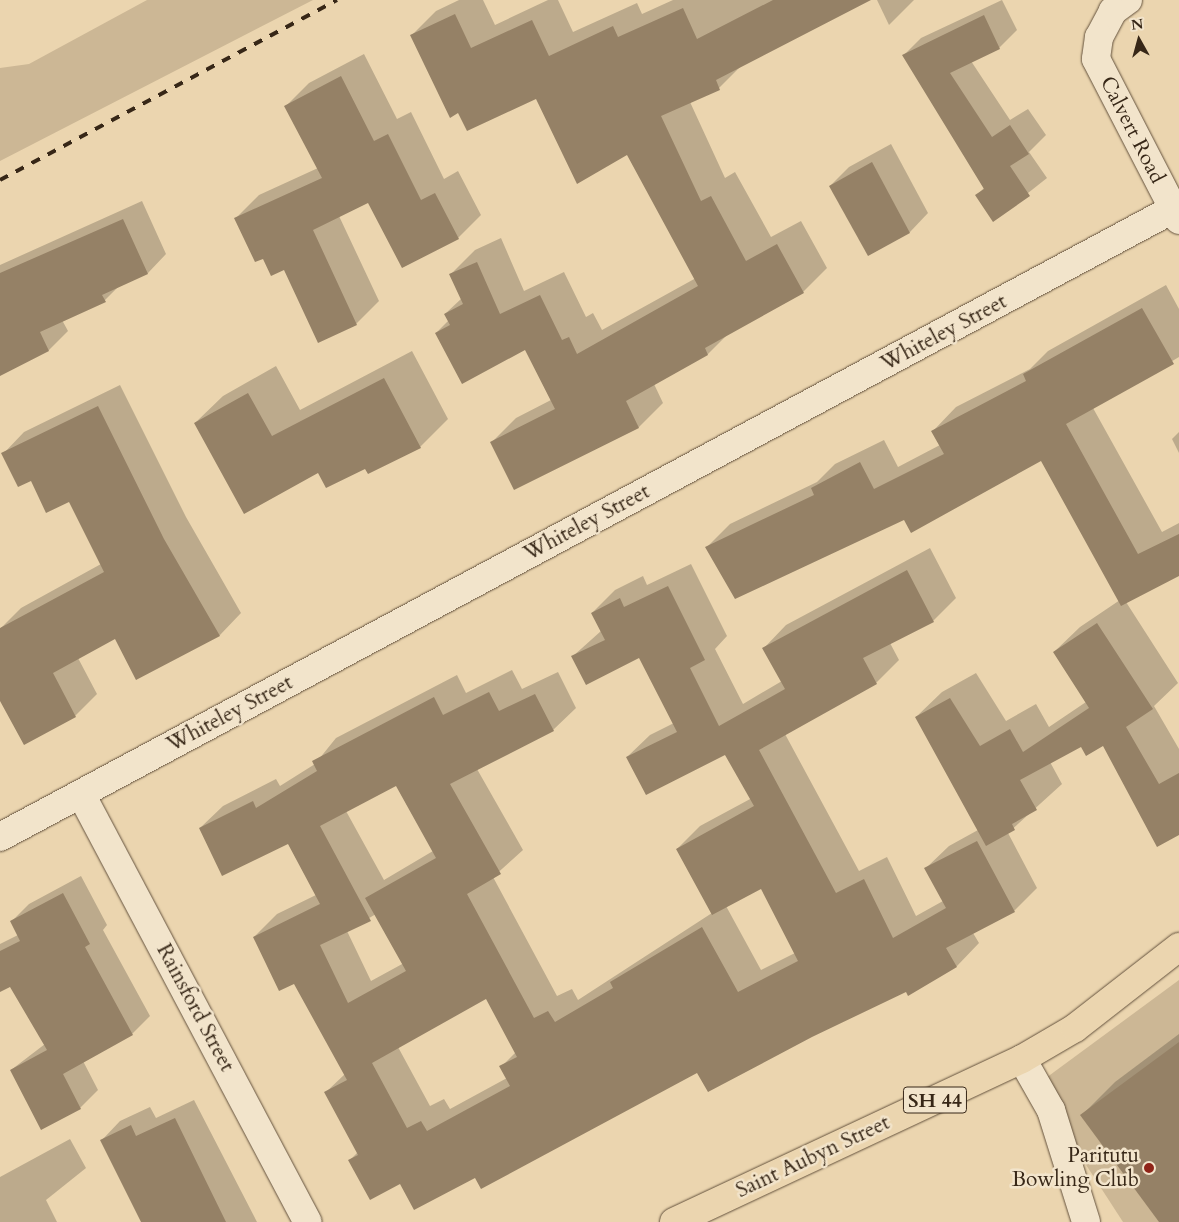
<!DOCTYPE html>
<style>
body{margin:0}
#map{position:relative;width:1179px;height:1222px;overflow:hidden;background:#ebd5af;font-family:Cardo,serif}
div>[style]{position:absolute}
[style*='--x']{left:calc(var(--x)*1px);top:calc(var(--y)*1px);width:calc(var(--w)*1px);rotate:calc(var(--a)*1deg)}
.green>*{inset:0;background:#ccb795}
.shadow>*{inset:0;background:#0003}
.building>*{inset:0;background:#958166}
.roads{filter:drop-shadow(0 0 1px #64523d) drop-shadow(0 0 1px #64523d)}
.minor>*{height:28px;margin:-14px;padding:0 14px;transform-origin:14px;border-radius:14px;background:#f2e4cb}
.highway>*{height:28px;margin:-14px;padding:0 14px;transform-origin:14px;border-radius:14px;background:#ebd5af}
.rail>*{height:4px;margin-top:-2px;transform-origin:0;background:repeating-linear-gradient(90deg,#372717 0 9px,transparent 0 18px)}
.dots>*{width:14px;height:14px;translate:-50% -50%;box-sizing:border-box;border:2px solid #f2e4cb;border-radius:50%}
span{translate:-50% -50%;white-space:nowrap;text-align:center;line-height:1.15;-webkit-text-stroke:5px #f2e4cb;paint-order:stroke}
.shield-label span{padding:1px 4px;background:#f2e4cb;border:1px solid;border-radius:4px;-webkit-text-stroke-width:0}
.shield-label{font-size:20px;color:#372717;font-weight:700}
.street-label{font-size:21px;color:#372717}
.poi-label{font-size:21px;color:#372717}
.right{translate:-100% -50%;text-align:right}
.north{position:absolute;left:1114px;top:15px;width:50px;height:50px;-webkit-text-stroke:4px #f2e4cb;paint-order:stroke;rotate:353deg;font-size:14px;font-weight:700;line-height:20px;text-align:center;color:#372717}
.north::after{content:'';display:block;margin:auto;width:18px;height:22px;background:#372717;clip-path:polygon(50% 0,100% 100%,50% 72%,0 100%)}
</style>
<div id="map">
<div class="green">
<div style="clip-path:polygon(147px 0,313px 0,0 161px,0 68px,29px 64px)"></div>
<div style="clip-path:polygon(1179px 980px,1179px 1222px,1123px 1222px,1035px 1086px)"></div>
</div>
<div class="shadow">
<div style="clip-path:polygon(459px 0,483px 0,495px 25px,548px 0,558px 0,573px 32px,637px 3px,642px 14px,673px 0,868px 0,743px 64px,719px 88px,690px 102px,725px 178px,735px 172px,771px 237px,801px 221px,827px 268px,803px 292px,729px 333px,708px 354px,654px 384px,663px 403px,639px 427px,515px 488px,492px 442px,516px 418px,551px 400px,525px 348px,436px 333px,449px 320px,445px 314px,462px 298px,451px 274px,475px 250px,501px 238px,524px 291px,564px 272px,586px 317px,593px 313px,602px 330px,696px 278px,627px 154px,536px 97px,459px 112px,412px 35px,436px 11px)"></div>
<div style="clip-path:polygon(877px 0,914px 0,889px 25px)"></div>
<div style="clip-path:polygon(1002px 0,1017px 30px,999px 48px,971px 61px,1010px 120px,1028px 109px,1046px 135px,1029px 152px,1047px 178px,994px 220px,977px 195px,984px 188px,904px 55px,921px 38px)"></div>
<div style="clip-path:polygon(364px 54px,397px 119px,411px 112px,444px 179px,458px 171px,481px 215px,458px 238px,403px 267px,368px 201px,339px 216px,379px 301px,356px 324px,285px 268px,263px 257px,236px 218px,259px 195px,318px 168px,286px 106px,309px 83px)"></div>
<div style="clip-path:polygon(891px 144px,928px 213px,910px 232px,869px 255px,830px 186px,849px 167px)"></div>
<div style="clip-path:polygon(142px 201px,166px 254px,148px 273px,120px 285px,105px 300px,62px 320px,68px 331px,49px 350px,0 374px,0 265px)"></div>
<div style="clip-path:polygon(evenodd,1166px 285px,1179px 309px,1179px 357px,1093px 408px,1162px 532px,1179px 523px,1179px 575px,1126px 602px,1178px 683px,1154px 706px,1179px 749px,1179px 834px,1103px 744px,1081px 746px,1050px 762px,1062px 784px,1008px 833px,1037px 888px,1014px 911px,973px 933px,979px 943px,957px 966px,906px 991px,698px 1071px,475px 1176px,401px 1182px,350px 1160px,358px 1152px,326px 1092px,345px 1074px,295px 982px,254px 937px,277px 914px,316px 895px,288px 843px,200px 828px,223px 806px,276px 779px,280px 786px,315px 764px,336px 738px,457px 675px,466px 693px,512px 670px,522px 689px,558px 672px,576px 708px,553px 730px,477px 769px,523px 850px,493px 877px,557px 996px,572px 989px,578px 1000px,712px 913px,677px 849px,700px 826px,752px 798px,726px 753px,627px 757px,650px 735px,674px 723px,640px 657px,572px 657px,601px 631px,592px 613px,615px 590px,643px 576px,647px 585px,691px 564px,727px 636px,715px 649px,743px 704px,782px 681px,764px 648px,786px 625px,930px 548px,956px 598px,933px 621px,890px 643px,899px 660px,876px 683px,785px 734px,859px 871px,887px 857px,916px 916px,943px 901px,926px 868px,949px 846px,978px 830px,916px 717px,942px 692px,976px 673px,1006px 721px,1036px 704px,1049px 727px,1086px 702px,1054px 652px,1080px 627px,1120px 600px,1041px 460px,911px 532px,905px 519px,707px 547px,730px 524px,817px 482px,835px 464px,884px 440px,898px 467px,940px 445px,933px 431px,956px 407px,1030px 369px,1048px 351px,1166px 285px,396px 785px,433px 851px,384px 880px,346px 811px,396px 785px,1166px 285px,761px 887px,795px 953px,761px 970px,726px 906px,761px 887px,1166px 285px,376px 914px,404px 963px,371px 981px,347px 931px,376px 914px,1166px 285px,487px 997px,516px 1052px,501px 1067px,507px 1078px,450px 1109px,444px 1099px,430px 1106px,398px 1047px,487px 997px)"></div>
<div style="clip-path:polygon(412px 351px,448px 419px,420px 447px,366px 467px,319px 471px,195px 423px,223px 396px,276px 366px,300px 410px)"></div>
<div style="clip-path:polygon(120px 385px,186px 517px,241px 613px,220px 635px,137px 678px,116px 637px,78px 658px,97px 694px,75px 716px,24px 744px,0 698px,0 629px,21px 608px,101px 564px,69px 500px,32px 479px,3px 454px,24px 432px)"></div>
<div style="clip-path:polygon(1179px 432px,1179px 453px,1172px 439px)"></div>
<div style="clip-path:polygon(81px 876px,107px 925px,103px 930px,150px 1016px,132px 1034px,83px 1061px,98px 1090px,80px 1108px,11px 1070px,45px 1044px,11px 985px,0 991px,0 944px,18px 935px,11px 922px,29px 904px)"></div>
<div style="clip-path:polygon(1179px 1034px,1179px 1222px,1161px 1222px,1082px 1115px,1115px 1082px)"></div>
<div style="clip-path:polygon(194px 1100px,257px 1222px,142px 1222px,102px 1140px,120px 1121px,150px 1107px,156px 1118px)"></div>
<div style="clip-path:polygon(70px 1139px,86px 1168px,46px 1200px,57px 1222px,0 1222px,0 1177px)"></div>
</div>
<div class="building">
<div style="clip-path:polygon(773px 0,871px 0,716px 80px,720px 90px,661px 116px,701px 201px,711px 196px,746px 261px,777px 244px,804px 293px,705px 348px,708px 355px,626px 401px,639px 428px,514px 490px,490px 442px,555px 409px,525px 350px,462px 384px,435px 333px,450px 325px,444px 314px,463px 304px,449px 274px,477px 262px,500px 314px,540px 295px,562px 340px,569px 337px,577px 354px,698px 286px,627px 155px,577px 184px,536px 99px,467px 131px,458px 113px,450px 118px,410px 35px,455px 14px,471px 48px,532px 20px,549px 56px,613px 26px,618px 37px,683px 8px,697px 39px)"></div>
<div style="clip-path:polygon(984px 15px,1000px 49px,950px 73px,992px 137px,1010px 125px,1029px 154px,1010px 166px,1030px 196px,993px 222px,975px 195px,984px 189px,902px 55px)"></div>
<div style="clip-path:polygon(341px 76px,374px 141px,388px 134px,421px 200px,435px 193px,459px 239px,402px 268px,368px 203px,313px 230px,357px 325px,318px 343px,284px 270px,271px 276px,263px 259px,255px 262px,234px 218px,322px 178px,284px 106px)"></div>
<div style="clip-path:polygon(872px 162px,910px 233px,868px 256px,829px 186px)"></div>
<div style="clip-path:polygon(123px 219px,148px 274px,102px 295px,106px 302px,40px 332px,49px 351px,0 376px,0 273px)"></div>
<div style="clip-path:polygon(1142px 308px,1174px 364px,1066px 424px,1138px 554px,1179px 534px,1179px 576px,1121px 606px,1041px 461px,911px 533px,904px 520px,735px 599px,705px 547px,814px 495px,811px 488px,860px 462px,874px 489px,944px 454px,931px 431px,1026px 381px,1023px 374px)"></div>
<div style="clip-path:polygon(384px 378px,421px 448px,368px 474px,365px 469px,326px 488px,318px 473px,244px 514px,194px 423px,248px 393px,272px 436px)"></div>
<div style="clip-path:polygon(98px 406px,164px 539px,220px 636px,136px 680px,115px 639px,53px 673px,76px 717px,24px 745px,0 701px,0 628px,104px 572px,69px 502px,46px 513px,31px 481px,18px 487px,1px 453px)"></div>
<div style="clip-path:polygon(evenodd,907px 570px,934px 622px,863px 658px,877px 684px,759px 750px,836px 893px,864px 879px,893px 938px,946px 908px,924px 868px,977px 841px,1015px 912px,946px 948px,957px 967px,908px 996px,906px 992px,812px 1037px,708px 1092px,697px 1073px,481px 1189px,475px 1178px,414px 1210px,400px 1184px,370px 1200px,348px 1160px,358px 1155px,324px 1092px,347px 1080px,294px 984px,279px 991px,253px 937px,320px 904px,288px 844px,222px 876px,199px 828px,253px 801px,256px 808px,317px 771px,312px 761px,434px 697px,443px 715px,489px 692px,499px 711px,535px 694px,554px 731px,450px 784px,501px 874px,467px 894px,534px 1018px,548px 1011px,555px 1022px,613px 988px,610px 982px,702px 927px,738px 992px,798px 961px,761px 889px,712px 915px,676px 849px,754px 806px,725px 755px,646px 795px,626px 757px,677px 732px,639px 658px,586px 685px,571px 656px,605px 640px,591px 613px,620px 598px,624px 607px,668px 586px,705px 660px,690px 668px,719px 726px,785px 689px,762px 648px,907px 570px,396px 786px,436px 858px,365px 898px,406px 971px,348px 1003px,320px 945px,371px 921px,320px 826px,396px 786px,907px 570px,486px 999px,517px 1057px,499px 1066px,510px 1086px,427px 1131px,421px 1121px,407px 1128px,372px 1063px,486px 999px)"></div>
<div style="clip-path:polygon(1097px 623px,1153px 709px,1126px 727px,1159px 784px,1179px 773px,1179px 835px,1157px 847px,1103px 746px,1086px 756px,1081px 747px,1020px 780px,1037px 810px,1012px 824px,1015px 830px,986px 846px,915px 717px,950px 698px,980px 746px,1010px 729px,1023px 752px,1089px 708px,1053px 652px)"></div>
<div style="clip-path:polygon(63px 893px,90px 944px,85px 947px,133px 1035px,63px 1074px,81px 1109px,41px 1130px,10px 1070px,47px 1050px,10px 987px,0 992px,0 951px,20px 941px,10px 921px)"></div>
<div style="clip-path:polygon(1179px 1042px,1179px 1222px,1159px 1222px,1080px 1115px)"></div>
<div style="clip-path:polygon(175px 1118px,226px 1222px,141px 1222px,100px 1140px,131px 1125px,136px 1136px)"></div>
</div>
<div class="roads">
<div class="minor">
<div style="--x:1128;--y:0;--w:19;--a:144"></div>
<div style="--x:1113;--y:11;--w:30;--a:118"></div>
<div style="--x:1099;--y:37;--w:22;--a:98"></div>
<div style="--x:1096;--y:59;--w:181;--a:62.7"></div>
<div style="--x:81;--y:794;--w:484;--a:62.1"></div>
<div style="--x:0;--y:837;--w:1331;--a:-28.16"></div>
<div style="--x:1022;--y:1059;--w:59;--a:60.4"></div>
<div style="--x:1051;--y:1110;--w:117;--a:72.6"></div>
</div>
<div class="highway">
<div style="--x:674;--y:1222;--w:384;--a:-25.1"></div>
<div style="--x:1022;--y:1059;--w:61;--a:-30.3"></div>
<div style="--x:1075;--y:1028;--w:132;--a:-37.9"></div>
</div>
</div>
<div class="rail">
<div style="--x:0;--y:180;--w:382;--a:-28.1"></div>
</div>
<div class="dots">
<div style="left:1149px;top:1168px;background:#8f2418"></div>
</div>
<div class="shield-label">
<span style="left:935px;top:1100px">SH 44</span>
</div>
<div class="street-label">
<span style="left:1132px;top:130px;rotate:63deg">Calvert Road</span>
<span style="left:944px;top:333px;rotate:-28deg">Whiteley Street</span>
<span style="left:587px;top:523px;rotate:-28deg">Whiteley Street</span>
<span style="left:230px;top:714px;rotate:-28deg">Whiteley Street</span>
<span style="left:195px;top:1008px;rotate:62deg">Rainsford Street</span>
<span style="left:813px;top:1157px;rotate:-25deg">Saint Aubyn Street</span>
</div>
<div class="poi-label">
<span class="right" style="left:1139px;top:1168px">Paritutu<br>Bowling Club</span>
</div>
<div class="north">N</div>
</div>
